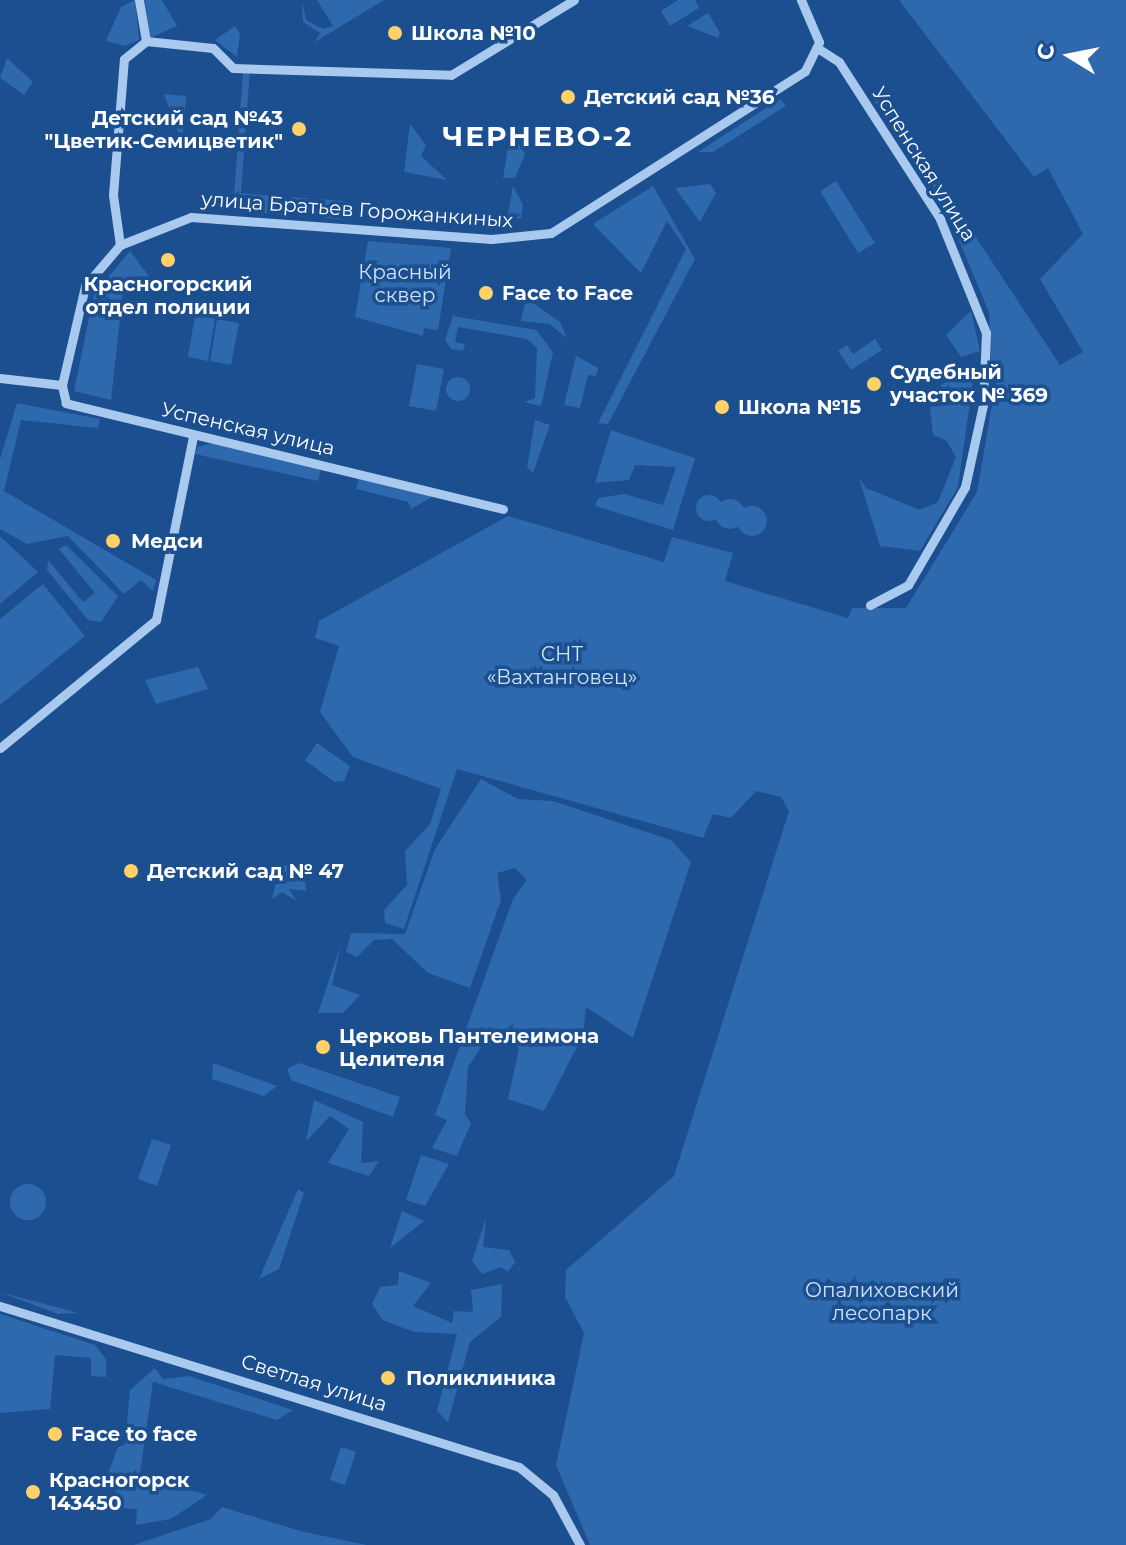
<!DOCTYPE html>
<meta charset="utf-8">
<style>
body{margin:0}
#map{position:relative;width:1126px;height:1545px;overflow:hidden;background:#1b4f8f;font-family:Montserrat,sans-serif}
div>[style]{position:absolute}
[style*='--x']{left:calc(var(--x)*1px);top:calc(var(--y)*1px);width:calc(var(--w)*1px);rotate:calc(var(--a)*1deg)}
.green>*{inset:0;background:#2e69ad}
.round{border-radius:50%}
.minor>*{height:9px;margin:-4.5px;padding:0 4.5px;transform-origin:4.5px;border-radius:4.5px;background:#a9c9ee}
.dots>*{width:22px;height:22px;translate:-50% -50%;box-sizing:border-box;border:4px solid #1b4f8f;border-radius:50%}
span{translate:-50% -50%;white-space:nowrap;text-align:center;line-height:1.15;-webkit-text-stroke:7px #1b4f8f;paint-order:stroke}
.poi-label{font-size:20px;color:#fff;font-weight:700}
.left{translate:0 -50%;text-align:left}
.right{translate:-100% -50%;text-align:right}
.street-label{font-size:20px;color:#fff}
.park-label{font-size:20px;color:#cfe3fa}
.district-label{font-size:28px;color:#fff;font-weight:700;letter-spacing:2px}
.north{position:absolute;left:1030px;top:16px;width:80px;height:80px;-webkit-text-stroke:6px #1b4f8f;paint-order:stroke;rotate:280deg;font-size:22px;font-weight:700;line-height:32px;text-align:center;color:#fff}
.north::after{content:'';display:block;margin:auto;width:28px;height:36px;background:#fff;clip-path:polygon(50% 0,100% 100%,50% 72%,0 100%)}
</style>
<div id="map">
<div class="green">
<div style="clip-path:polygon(135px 0,139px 40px,125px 46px,106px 41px,121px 7px)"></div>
<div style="clip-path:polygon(145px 0,162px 0,177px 26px,150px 38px)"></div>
<div style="clip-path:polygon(302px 0,306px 20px,323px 29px,333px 26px,317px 0,384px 0,315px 42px,320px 33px,303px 22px)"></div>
<div style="clip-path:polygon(678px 0,695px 0,699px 8px,670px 26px,661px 11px)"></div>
<div style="clip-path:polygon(899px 0,1126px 0,1126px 1545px,590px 1545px,556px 1465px,584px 1333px,565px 1297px,566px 1270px,674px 1176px,789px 811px,781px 797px,756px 791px,731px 818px,713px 814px,703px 838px,457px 769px,404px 929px,385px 923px,384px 910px,407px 885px,405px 851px,430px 824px,441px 789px,353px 757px,320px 712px,339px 646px,315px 638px,319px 621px,508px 516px,664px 562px,672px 537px,733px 553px,725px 581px,848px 618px,852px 608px,906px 608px,977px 492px,998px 370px,991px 369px,989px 312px,944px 205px,875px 102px,883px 96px,1060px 365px,1083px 352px,1040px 279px,1083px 234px,1048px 168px,1034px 177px)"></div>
<div style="clip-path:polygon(708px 13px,720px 33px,718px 38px,687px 26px)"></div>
<div style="clip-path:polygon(235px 26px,240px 34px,237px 57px,215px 40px)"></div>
<div style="clip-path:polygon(7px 58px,33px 82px,24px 95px,0 78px)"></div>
<div style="clip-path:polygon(250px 70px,241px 193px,286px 197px,282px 215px,233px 209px,243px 73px)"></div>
<div style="clip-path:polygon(164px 94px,186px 96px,183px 133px,178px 132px)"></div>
<div style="clip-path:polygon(780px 99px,786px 106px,713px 152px,698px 152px)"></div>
<div style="clip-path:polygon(410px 124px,426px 145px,421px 156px,447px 180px,404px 172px)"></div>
<div style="clip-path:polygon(511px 130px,525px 154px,515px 178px,503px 178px)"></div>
<div style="clip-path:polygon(836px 181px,875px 243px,858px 253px,820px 191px)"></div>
<div style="clip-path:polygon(710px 184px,716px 193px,700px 222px,675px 188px)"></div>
<div style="clip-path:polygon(513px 186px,523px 205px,521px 218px,507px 220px)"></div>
<div style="clip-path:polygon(653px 186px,695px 259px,608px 424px,598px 423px,686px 249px,667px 221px,641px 273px,593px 224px)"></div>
<div style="clip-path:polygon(291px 197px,344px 201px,349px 220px,324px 218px,324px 209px,290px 215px)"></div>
<div style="clip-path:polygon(368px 241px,451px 248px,438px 330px,424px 328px,423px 336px,355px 317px)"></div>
<div style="clip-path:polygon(130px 251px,158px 288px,124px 283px,111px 400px,74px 391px,94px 294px)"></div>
<div style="clip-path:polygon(526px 298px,560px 322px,567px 338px,549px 324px,521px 321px)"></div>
<div style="clip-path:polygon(971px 311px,980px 351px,961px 357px,946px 335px)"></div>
<div style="clip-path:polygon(195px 315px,215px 319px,208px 361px,188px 357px)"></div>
<div style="clip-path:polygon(453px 316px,536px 330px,553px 352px,541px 406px,524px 402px,535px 398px,537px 348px,527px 339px,458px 327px,455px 342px,465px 344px,463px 351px,451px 349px,445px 340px)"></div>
<div style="clip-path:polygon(217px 319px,239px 323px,231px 365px,210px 361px)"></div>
<div style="clip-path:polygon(875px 339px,882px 350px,851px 370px,838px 351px,847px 345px,853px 354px)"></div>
<div style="clip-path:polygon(576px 356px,598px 368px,596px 376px,588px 375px,580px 408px,564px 405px)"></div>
<div style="clip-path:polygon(417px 364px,444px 369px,436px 411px,409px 406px)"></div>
<div style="clip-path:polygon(964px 371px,979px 378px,973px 381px,958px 487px,920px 551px,880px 546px,859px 478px,866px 488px,920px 510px,938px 502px,956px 457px,946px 440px,933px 435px,930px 407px,952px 404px,929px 404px,928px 393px)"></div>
<div class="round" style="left:446px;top:377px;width:24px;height:24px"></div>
<div style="clip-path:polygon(17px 403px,100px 419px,98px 428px,21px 420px,4px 491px,156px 580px,153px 591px,141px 580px,124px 594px,68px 536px,27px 544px,0 529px,0 459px)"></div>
<div style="clip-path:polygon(535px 420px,550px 425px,533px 473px,527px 468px)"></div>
<div style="clip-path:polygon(611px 430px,695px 458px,673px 530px,595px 506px,598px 498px,624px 494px,663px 505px,676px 467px,635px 465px,629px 480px,595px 483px)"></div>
<div style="clip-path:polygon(213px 443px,321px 469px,318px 481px,195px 454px,197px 447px)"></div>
<div style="clip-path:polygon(359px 478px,432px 497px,411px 509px,408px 502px,356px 489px)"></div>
<div class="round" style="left:696px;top:495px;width:26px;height:26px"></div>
<div class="round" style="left:715px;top:499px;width:30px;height:30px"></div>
<div class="round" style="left:737px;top:506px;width:30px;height:30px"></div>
<div style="clip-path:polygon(0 536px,38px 572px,0 604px)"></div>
<div style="clip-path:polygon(66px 545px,118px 596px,101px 622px,88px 620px,47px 570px,48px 560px,83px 602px,95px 593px,59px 549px)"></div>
<div style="clip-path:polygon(43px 584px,85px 636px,0 705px,0 619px)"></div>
<div style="clip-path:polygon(198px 667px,208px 689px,156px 704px,145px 680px)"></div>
<div style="clip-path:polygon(317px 743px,350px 766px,344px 781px,334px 782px,305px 760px)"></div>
<div style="clip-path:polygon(481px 779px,518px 799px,553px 801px,671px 840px,691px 862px,633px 1038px,586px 1007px,583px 1035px,544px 1111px,508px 1099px,519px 1049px,506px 1038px,488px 1037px,468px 1067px,465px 1114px,471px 1123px,457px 1156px,432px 1148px,447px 1120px,435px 1115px,513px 899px,527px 880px,515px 868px,497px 873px,501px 900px,470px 988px,428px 973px,392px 939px,374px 940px,357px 957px,346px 952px,351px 933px,405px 934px,435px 849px)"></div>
<div style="clip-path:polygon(294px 861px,304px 866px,306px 891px,289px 889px,297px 901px,282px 892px,272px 899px,276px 883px,287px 882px,282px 866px)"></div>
<div style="clip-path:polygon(341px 944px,332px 985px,360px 995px,343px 1013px,318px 1013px)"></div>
<div style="clip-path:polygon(213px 1063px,277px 1086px,264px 1096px,212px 1079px)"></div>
<div style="clip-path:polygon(299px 1063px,400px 1097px,393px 1117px,291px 1080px,287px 1069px)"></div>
<div style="clip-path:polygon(314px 1100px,363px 1122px,361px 1163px,379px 1161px,369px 1176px,328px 1163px,349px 1129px,330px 1116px,306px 1141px)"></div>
<div style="clip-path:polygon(152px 1139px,171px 1145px,157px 1186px,138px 1179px)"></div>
<div style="clip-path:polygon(421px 1155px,449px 1164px,425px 1206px,406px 1200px)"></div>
<div class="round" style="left:10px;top:1184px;width:36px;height:36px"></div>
<div style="clip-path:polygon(298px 1189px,304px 1193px,279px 1269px,259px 1279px)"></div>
<div style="clip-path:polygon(402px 1211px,424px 1221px,390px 1248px)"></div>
<div style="clip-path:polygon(486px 1218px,483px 1247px,509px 1250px,515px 1262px,508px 1272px,501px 1267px,482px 1274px,472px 1261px)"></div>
<div style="clip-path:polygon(399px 1271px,431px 1283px,413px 1306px,452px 1323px,454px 1311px,473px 1312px,471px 1290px,502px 1284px,501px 1317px,470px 1342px,448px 1422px,437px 1411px,457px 1334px,414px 1332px,383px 1320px,372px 1304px,380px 1287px,398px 1285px)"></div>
<div style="clip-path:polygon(0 1292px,78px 1313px,58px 1314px)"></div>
<div style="clip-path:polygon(0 1314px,95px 1345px,106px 1359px,106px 1377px,91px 1376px,91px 1358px,55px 1355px,50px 1409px,0 1413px)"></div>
<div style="clip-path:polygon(155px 1368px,163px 1379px,189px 1376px,293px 1410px,277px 1420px,153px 1382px,140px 1473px,207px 1495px,171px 1519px,136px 1525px,137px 1509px,104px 1507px,98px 1500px,111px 1504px,116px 1490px,104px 1485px,118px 1447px,125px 1445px,130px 1390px)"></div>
<div style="clip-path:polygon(341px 1447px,356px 1452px,345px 1485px,330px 1480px)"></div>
<div style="clip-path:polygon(222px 1507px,300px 1531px,367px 1545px,134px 1545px,211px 1519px)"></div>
</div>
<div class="minor">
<div style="--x:139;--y:0;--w:42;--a:80.3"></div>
<div style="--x:146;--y:41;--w:67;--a:6"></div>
<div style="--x:213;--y:48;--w:28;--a:45"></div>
<div style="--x:233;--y:68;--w:218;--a:1.8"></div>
<div style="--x:451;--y:75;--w:144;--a:-31.4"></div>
<div style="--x:819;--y:49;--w:24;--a:33"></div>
<div style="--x:839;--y:62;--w:187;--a:57.2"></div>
<div style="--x:940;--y:219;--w:123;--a:68"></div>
<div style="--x:986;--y:333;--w:72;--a:92.4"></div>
<div style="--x:983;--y:405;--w:84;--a:102.4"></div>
<div style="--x:965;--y:487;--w:113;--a:120.2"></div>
<div style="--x:908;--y:585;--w:43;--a:152.2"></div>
<div style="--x:120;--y:245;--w:50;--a:-98"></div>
<div style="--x:113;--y:195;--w:136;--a:-85.4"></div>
<div style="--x:124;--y:59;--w:28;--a:-39"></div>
<div style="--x:0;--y:378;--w:62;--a:6.4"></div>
<div style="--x:503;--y:509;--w:450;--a:-166.4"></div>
<div style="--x:66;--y:403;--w:18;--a:-103"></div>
<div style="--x:62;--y:385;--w:102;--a:-76.9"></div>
<div style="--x:85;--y:286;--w:54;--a:-49.5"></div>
<div style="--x:120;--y:245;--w:76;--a:-21.5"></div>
<div style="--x:191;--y:217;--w:301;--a:4.2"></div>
<div style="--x:491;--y:239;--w:60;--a:-5.7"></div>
<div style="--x:551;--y:233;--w:301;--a:-32.5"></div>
<div style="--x:805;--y:71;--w:32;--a:-64"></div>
<div style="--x:819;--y:42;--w:46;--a:-113.2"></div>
<div style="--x:0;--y:748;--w:202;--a:-39.4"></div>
<div style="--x:156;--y:620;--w:188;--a:-78.6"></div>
<div style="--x:0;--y:1306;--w:543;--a:17.23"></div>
<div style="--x:519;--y:1467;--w:44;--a:39.5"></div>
<div style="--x:553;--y:1495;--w:57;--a:61.6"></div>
</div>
<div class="dots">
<div style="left:395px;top:33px;background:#ffd166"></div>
<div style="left:568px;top:97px;background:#ffd166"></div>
<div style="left:299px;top:129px;background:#ffd166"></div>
<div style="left:168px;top:260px;background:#ffd166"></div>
<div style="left:486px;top:293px;background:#ffd166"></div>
<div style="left:874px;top:384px;background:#ffd166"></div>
<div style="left:722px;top:407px;background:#ffd166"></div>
<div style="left:113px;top:541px;background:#ffd166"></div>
<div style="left:131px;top:871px;background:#ffd166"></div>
<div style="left:323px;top:1047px;background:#ffd166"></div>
<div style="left:388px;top:1378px;background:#ffd166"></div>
<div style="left:55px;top:1434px;background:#ffd166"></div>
<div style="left:33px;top:1492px;background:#ffd166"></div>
</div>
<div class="poi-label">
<span class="left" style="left:411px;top:33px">Школа №10</span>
<span class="left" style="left:584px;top:97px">Детский сад №36</span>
<span class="right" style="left:283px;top:130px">Детский сад №43<br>"Цветик-Семицветик"</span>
<span style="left:168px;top:296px">Красногорский<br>отдел полиции</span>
<span class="left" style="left:502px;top:293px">Face to Face</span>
<span class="left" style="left:890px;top:384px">Судебный<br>участок № 369</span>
<span class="left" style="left:738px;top:407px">Школа №15</span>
<span class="left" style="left:131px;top:541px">Медси</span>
<span class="left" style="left:147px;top:871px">Детский сад № 47</span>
<span class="left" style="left:339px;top:1048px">Церковь Пантелеимона<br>Целителя</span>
<span class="left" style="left:406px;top:1378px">Поликлиника</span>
<span class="left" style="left:71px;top:1434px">Face to face</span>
<span class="left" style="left:49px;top:1492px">Красногорск<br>143450</span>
</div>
<div class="street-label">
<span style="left:924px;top:164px;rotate:58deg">Успенская улица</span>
<span style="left:357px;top:210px;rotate:4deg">улица Братьев Горожанкиных</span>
<span style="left:248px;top:429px;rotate:13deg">Успенская улица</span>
<span style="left:314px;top:1383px;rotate:17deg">Светлая улица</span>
</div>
<div class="park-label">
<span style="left:405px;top:284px">Красный<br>сквер</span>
<span style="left:562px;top:666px">СНТ<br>«Вахтанговец»</span>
<span style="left:882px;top:1302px">Опалиховский<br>лесопарк</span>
</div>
<div class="district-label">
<span style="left:538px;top:136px">ЧЕРНЕВО-2</span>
</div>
<div class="north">С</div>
</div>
